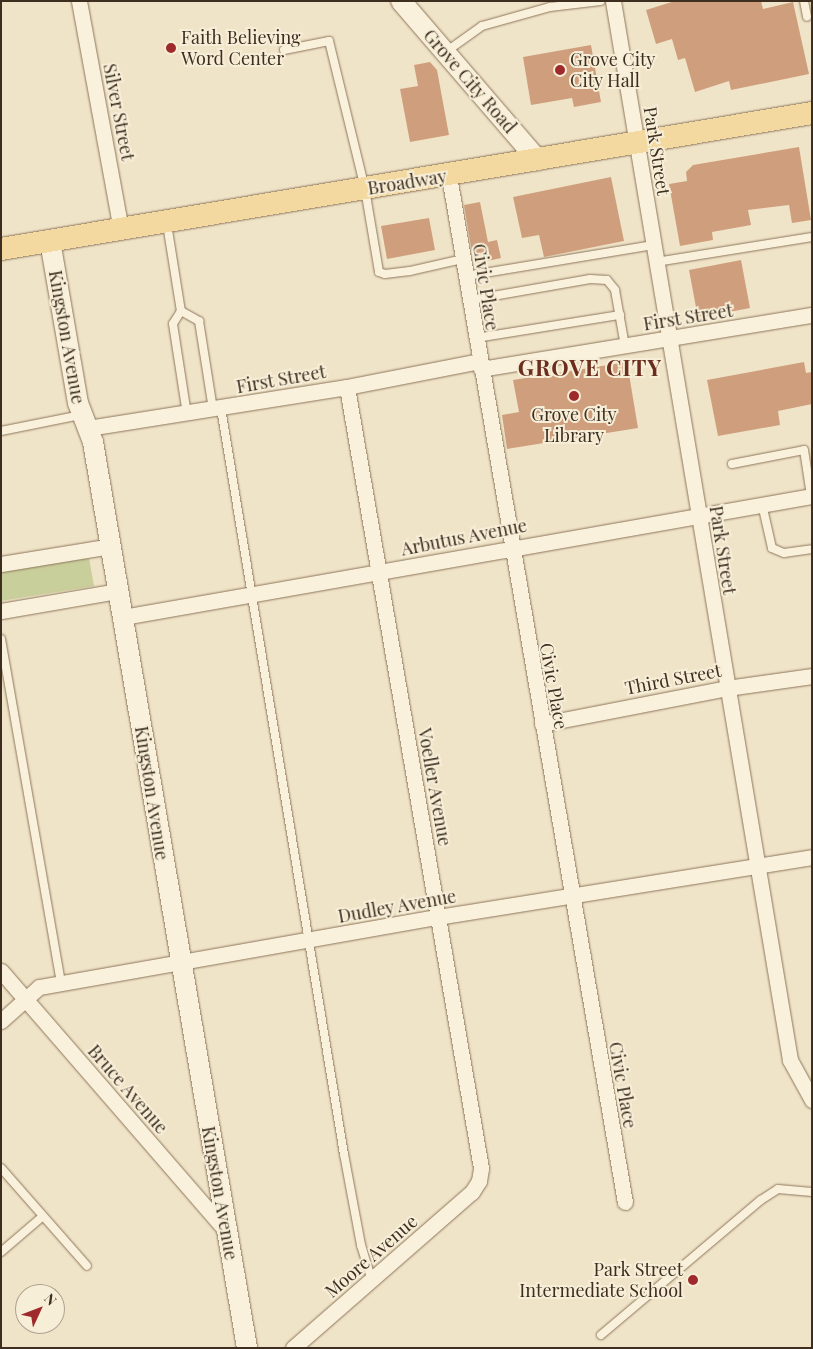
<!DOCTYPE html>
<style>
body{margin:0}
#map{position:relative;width:813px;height:1349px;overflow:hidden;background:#f0e4c8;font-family:"Playfair Display",serif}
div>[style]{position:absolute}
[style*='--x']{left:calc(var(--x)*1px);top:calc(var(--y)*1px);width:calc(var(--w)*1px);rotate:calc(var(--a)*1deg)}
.green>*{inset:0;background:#c9cf9b}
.building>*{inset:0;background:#cf9f7d}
.roads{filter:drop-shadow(0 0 1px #8d765c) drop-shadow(0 0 1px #8d765c)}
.lane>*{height:8px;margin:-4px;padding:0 4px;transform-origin:4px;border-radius:4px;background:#faf1dc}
.street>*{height:15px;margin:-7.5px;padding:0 7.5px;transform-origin:7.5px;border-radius:7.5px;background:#faf1dc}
.secondary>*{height:20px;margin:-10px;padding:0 10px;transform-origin:10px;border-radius:10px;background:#faf1dc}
.primary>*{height:22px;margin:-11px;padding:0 11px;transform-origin:11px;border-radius:11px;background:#f3d9a0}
.dots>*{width:14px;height:14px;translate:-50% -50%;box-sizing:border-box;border:2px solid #f7eed8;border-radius:50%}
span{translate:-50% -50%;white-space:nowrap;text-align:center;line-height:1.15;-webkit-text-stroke:4px #f7eed8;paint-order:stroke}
.poi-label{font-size:18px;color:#3d2e20}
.left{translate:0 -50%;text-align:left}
.right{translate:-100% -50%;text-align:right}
.street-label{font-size:18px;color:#3d2e20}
.district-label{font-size:22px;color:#6b2e1e;font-weight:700;letter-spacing:1px}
.frame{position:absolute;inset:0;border:2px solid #3d2e20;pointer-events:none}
.north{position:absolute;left:15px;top:1284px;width:50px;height:50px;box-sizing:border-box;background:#f7eed8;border:1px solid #ada18e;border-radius:50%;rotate:47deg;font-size:14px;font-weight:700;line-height:20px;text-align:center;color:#3d2e20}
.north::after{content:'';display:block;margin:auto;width:18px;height:22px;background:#9e2a2b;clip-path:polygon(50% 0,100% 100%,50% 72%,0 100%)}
</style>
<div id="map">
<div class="green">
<div style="clip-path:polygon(89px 558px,94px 586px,1px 601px,1px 572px)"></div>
</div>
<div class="building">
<div style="clip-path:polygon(675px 1px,761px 1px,763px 9px,793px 2px,809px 74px,731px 90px,729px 81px,695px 92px,685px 58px,678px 60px,672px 39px,656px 44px,646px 10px)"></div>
<div style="clip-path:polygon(591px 45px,601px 102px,574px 107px,572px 98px,531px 105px,523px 57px)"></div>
<div style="clip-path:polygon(430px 62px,437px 70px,449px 135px,410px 142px,400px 89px,418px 86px,414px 65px)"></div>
<div style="clip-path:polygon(799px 147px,811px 220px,792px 223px,789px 205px,748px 210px,751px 225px,712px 232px,713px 240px,680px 246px,669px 184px,687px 181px,686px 172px,693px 165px)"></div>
<div style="clip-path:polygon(611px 177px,624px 241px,544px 257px,539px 235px,522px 238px,513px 197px)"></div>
<div style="clip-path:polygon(480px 202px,488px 242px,497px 240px,501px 258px,474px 264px,464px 205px)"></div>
<div style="clip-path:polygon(429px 218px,435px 250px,387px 259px,381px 226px)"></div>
<div style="clip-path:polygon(741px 260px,750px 308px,698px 318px,689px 270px)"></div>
<div style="clip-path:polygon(627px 362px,638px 428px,507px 449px,502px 415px,519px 412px,513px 380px)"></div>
<div style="clip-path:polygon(804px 362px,806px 373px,812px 372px,812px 404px,778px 411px,780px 425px,718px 436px,707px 380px)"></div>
</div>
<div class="roads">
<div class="lane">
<div style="--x:804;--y:1;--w:16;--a:79"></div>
<div style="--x:284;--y:50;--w:46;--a:-11.3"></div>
<div style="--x:329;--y:41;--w:152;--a:76.3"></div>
<div style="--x:365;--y:189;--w:84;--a:80.4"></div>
<div style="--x:379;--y:272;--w:6;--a:18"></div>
<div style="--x:385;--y:274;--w:25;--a:-7"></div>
<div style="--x:410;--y:271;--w:54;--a:-12.8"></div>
<div style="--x:447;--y:51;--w:43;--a:-35.5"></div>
<div style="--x:482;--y:26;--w:71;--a:-15.6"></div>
<div style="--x:550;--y:7;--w:51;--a:-6.7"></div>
<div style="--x:167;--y:224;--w:88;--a:80.9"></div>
<div style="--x:181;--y:311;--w:15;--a:122"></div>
<div style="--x:173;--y:324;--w:91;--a:81.2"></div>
<div style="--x:656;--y:262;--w:158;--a:-9.1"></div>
<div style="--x:466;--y:276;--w:190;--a:-9.4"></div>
<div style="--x:470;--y:300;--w:122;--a:-9.9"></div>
<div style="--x:590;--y:279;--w:17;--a:3"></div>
<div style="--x:607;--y:280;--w:13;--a:51"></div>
<div style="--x:615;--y:290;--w:57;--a:79.9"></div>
<div style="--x:181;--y:311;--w:21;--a:29"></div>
<div style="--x:199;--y:321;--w:89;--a:81"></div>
<div style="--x:476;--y:338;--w:146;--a:-9.1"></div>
<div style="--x:221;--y:408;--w:756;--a:80.64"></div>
<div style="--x:344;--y:1154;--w:93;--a:79.4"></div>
<div style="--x:361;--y:1245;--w:37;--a:73"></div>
<div style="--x:1;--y:431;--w:82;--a:-11.3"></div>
<div style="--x:732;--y:464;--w:73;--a:-11"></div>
<div style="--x:804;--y:450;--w:47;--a:81.3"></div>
<div style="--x:762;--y:504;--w:45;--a:77.2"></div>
<div style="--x:772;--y:548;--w:13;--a:23"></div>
<div style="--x:784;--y:553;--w:28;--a:-8"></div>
<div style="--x:1;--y:639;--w:350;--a:80.1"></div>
<div style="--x:1;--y:1168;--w:130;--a:48.7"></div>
<div style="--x:1;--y:1252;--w:55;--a:-40.6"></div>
<div style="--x:601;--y:1335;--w:209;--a:-40.2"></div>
<div style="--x:761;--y:1200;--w:20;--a:-33"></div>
<div style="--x:778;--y:1189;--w:34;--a:5"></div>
</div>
<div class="street">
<div style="--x:79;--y:1;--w:232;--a:79.6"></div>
<div style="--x:613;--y:1;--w:1074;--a:80.51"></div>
<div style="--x:790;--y:1060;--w:46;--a:61.2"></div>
<div style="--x:449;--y:176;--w:1041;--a:80.27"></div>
<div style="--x:481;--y:369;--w:335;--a:-9.3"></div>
<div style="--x:88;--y:428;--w:262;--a:-9"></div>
<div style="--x:347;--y:387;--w:135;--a:-11.1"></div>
<div style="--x:1;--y:564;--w:111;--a:-9.3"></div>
<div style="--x:1;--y:611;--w:119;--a:-9.7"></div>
<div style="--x:123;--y:617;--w:700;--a:-9.96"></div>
<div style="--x:542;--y:724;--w:188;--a:-11"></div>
<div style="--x:727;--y:688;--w:86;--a:-8"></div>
<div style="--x:1;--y:971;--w:344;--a:49.1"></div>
<div style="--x:1;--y:1021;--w:51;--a:-41.8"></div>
<div style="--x:39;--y:987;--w:405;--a:-10"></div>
<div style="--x:438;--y:917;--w:379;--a:-9.1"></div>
<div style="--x:293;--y:1348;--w:237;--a:-41.1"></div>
<div style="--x:472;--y:1192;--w:13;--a:-58"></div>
<div style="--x:479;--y:1181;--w:13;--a:-81"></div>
<div style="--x:481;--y:1168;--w:792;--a:-99.74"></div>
</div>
<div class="secondary">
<div style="--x:401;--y:1;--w:210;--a:49.3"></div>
<div style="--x:50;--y:241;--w:164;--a:80.2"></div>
<div style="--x:78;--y:403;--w:42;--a:69"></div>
<div style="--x:93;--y:442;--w:919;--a:80.35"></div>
</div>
<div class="primary">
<div style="--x:1;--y:249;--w:822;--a:-9.52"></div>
</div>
</div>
<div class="dots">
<div style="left:171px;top:48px;background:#9e2a2b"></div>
<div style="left:560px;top:70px;background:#9e2a2b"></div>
<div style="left:574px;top:396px;background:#9e2a2b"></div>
<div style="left:693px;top:1280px;background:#9e2a2b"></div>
</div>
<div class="poi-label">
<span class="left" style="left:181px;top:48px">Faith Believing<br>Word Center</span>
<span class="left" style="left:570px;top:70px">Grove City<br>City Hall</span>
<span style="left:574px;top:425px">Grove City<br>Library</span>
<span class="right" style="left:683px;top:1280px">Park Street<br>Intermediate School</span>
</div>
<div class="street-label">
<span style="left:470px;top:81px;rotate:49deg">Grove City Road</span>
<span style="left:119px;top:112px;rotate:79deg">Silver Street</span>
<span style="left:657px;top:151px;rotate:81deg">Park Street</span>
<span style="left:407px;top:182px;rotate:-9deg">Broadway</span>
<span style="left:486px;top:287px;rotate:81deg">Civic Place</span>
<span style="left:688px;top:317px;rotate:-9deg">First Street</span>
<span style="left:67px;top:337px;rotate:80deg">Kingston Avenue</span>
<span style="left:281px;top:379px;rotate:-10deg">First Street</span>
<span style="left:464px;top:537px;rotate:-11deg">Arbutus Avenue</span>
<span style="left:723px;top:550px;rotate:81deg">Park Street</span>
<span style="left:673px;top:679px;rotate:-11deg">Third Street</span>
<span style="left:554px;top:686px;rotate:80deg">Civic Place</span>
<span style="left:435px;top:787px;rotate:80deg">Voeller Avenue</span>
<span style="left:152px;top:793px;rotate:81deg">Kingston Avenue</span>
<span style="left:397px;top:906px;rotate:-10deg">Dudley Avenue</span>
<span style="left:623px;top:1085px;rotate:80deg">Civic Place</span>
<span style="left:128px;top:1089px;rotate:49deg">Bruce Avenue</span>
<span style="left:220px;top:1193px;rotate:80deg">Kingston Avenue</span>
<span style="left:371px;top:1256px;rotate:-41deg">Moore Avenue</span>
</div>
<div class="district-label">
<span style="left:590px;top:368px">GROVE CITY</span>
</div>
<div class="frame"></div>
<div class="north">N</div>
</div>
